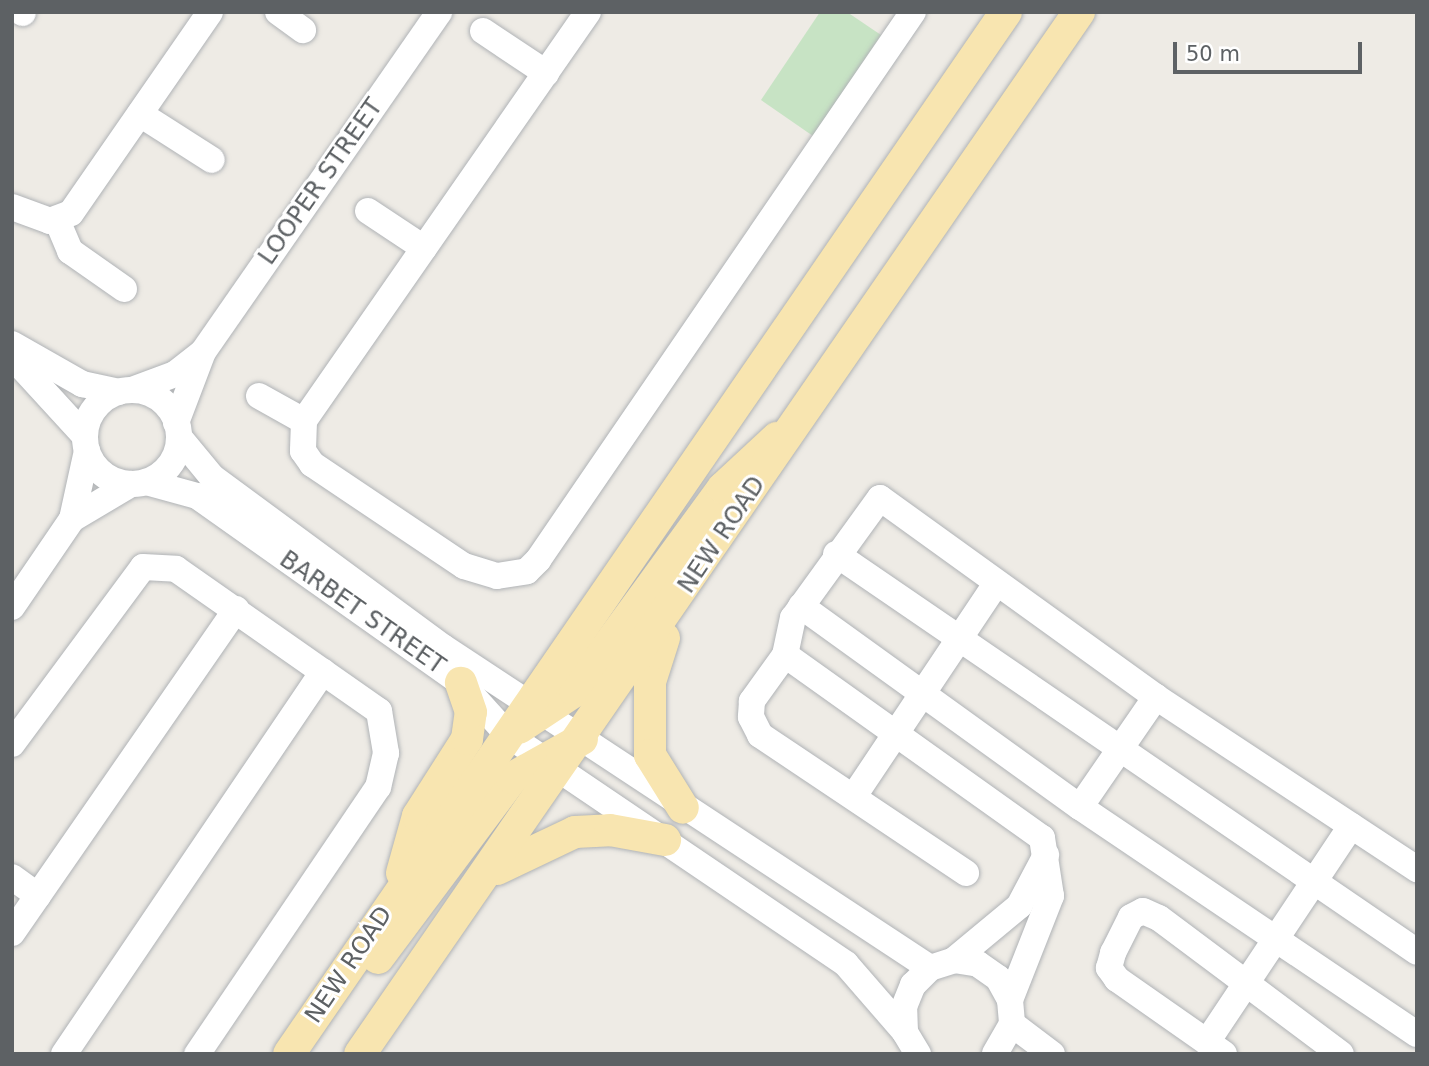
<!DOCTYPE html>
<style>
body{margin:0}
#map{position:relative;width:1429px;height:1066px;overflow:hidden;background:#eeebe5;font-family:"DejaVu Sans",sans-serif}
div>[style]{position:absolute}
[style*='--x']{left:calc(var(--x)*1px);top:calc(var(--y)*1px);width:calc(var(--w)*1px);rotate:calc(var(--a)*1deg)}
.green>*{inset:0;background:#c7e3c4}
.roads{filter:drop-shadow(0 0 2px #b0b3b6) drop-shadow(0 0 2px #b0b3b6)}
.minor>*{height:26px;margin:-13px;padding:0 13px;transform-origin:13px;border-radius:13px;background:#fff}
.minor>.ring{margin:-13px;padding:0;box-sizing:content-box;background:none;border:26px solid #fff;border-radius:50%}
.major>*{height:32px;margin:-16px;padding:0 16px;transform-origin:16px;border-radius:16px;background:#f8e5b0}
span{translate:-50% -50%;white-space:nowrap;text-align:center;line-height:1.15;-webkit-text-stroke:6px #fff;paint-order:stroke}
.street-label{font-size:24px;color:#5d6164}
.frame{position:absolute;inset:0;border:14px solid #5d6164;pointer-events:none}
.scale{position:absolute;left:1173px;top:42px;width:189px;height:32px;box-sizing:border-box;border:4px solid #5d6164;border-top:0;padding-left:9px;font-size:21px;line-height:24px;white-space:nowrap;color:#5d6164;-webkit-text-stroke:5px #fff;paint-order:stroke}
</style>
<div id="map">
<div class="green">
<div style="clip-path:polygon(820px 12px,847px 12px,881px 35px,813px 136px,761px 100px)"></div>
</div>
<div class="roads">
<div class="minor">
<div style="--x:21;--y:12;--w:2;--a:27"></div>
<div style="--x:278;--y:12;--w:31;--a:36"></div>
<div style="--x:588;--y:12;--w:498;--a:124.8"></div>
<div style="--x:304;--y:421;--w:30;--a:92"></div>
<div style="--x:303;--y:451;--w:16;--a:55"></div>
<div style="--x:312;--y:464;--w:183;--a:33.9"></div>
<div style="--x:464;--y:566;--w:34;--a:17"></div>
<div style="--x:497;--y:576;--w:30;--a:-9"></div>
<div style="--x:527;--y:571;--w:16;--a:-45"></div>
<div style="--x:538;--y:560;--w:664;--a:-55.62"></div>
<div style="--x:483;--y:31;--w:76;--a:33.7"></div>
<div style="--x:140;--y:114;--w:85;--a:32.6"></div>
<div style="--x:12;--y:207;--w:40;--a:20.2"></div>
<div style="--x:50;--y:221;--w:22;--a:-21"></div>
<div style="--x:71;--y:213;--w:244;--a:-55.3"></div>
<div style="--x:368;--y:211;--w:67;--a:33.5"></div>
<div style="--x:57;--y:220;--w:34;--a:67"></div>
<div style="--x:70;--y:251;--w:66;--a:35.1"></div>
<div style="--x:12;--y:344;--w:81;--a:29.7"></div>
<div style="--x:82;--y:384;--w:38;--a:12"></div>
<div style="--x:18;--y:363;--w:99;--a:47.5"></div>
<div style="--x:132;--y:390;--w:46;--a:-20.4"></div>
<div style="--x:175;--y:374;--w:34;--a:-38"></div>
<div class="ring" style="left:85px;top:390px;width:68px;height:68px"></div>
<div style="--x:259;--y:396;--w:51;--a:29.1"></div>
<div style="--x:176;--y:423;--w:76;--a:-69.2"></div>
<div style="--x:203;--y:352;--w:414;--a:-55.2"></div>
<div style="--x:179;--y:437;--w:52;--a:50.5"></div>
<div style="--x:212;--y:477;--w:287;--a:36.4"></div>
<div style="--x:443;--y:647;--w:583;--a:33.39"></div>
<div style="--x:146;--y:482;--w:53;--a:15.4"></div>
<div style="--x:197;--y:496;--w:324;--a:35.3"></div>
<div style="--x:461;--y:683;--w:70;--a:47.9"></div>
<div style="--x:508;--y:735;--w:408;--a:34.1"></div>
<div style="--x:846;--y:964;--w:90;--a:49.1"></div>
<div style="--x:72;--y:519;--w:69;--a:-30.7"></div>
<div style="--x:836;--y:554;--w:704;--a:34.41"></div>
<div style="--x:801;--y:606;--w:344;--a:35.8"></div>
<div style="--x:1080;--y:807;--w:406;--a:34"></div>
<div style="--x:12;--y:607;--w:107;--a:-55.7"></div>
<div style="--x:72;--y:519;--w:70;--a:-77.6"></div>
<div style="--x:785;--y:655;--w:57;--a:125.7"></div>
<div style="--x:752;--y:701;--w:16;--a:94"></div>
<div style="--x:751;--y:717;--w:20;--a:63"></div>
<div style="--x:760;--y:735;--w:248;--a:33.8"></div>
<div style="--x:12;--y:744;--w:220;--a:-53.5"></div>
<div style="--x:143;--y:567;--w:33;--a:3"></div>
<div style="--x:176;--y:569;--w:248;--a:35"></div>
<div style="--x:379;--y:711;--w:43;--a:80.5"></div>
<div style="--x:386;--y:753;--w:35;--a:103"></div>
<div style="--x:378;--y:787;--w:323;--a:124.1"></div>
<div style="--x:854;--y:796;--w:255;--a:-56.2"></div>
<div style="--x:1080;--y:807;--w:134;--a:-55.4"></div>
<div style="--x:12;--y:877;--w:32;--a:36"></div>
<div style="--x:12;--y:933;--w:394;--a:-55.3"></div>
<div style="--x:954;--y:960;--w:85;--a:-39.7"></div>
<div style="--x:1019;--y:906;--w:58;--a:-62.1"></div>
<div style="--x:1010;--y:1000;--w:112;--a:-68.5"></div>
<div style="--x:1051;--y:896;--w:59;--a:-98.8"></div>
<div style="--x:1042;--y:838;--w:315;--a:-144.5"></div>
<div style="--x:785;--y:655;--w:38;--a:-78"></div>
<div style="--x:793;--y:618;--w:148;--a:-54.1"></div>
<div style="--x:880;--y:498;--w:340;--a:35.8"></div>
<div style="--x:1156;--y:697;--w:313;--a:33.4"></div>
<div style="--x:1012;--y:1024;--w:50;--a:36.9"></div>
<div style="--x:1207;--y:1042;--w:260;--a:-56.3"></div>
<div style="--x:64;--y:1054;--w:462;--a:-55.9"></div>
<div style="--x:918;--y:1054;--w:26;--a:-121"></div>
<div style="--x:905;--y:1032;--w:25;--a:-92"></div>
<div style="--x:904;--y:1007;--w:24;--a:-68"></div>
<div style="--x:913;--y:985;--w:24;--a:-45"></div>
<div style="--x:930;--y:968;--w:25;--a:-18"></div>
<div style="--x:954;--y:960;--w:24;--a:9"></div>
<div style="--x:978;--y:964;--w:24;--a:35"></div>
<div style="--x:998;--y:978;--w:25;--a:61"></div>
<div style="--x:1010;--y:1000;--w:24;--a:85"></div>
<div style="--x:1012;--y:1024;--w:34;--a:120"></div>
<div style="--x:1224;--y:1054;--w:131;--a:-145"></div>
<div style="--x:1117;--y:979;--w:14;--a:-126"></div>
<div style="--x:1109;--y:968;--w:16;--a:-75"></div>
<div style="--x:1113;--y:953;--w:40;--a:-63.4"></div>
<div style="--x:1131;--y:917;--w:13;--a:-27"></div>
<div style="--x:1143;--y:911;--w:17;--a:24"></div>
<div style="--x:1159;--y:918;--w:227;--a:36.8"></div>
</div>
<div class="major">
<div style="--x:664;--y:638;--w:46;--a:107.7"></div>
<div style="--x:650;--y:682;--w:73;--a:90"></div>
<div style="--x:650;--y:755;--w:62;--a:58.1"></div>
<div style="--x:519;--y:728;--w:67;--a:-33.5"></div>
<div style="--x:575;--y:691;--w:251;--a:-53.9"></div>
<div style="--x:723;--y:488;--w:74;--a:-42.8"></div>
<div style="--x:497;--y:869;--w:86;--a:-25.4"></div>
<div style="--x:575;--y:832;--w:35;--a:-3"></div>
<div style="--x:610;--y:830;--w:56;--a:10.3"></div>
<div style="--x:402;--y:873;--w:59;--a:-74.3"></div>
<div style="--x:418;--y:816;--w:91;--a:-57.5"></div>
<div style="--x:467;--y:739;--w:27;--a:-82"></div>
<div style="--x:471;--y:712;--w:31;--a:-109"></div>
<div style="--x:378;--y:958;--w:224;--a:-53.3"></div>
<div style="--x:512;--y:778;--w:80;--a:-29.1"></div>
<div style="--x:289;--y:1054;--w:1265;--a:-55.47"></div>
<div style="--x:360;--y:1054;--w:1266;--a:-55.39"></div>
</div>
</div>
<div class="street-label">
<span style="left:321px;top:182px;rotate:-55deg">LOOPER STREET</span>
<span style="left:722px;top:535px;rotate:-56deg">NEW ROAD</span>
<span style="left:362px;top:613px;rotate:35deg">BARBET STREET</span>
<span style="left:349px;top:965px;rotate:-56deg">NEW ROAD</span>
</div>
<div class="frame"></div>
<div class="scale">50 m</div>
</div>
